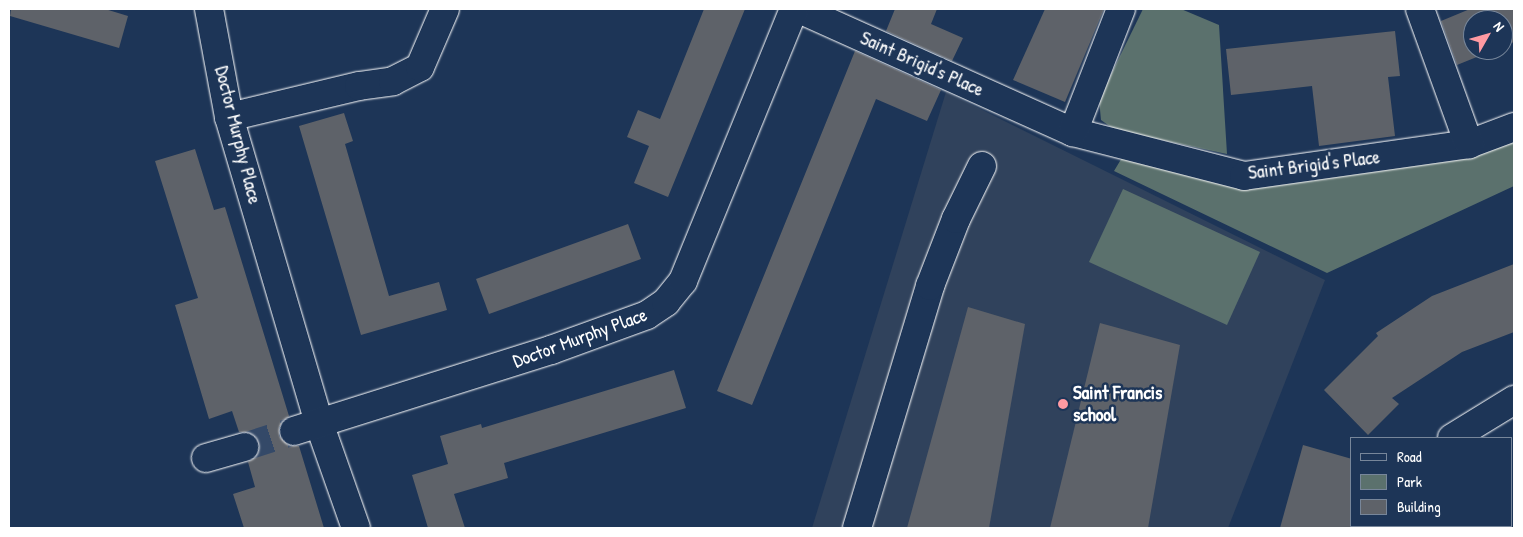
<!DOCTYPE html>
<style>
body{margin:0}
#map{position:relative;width:1523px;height:537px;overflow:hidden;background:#1d3557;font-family:"Patrick Hand",sans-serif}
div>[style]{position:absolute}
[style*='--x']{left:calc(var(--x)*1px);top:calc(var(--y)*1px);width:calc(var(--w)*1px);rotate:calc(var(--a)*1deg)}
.built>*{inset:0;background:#30425c}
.green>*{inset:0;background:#5b716d}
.building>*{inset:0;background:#5e6269}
.minor-tunnel>*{height:28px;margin-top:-14px;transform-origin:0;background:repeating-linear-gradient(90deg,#344968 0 28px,transparent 0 42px)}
.roads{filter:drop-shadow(0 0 1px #fff) drop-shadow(0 0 1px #fff)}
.minor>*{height:28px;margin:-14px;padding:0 14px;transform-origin:14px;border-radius:14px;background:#1d3557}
.dots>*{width:14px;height:14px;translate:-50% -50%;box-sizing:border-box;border:2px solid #1d3557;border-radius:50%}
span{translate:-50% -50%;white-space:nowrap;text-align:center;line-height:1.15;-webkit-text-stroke:5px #1d3557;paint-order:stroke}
.street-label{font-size:19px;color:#fff}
.poi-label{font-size:19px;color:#fff;font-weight:700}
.left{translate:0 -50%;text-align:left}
.frame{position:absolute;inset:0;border:10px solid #fff;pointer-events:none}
.legend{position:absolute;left:1350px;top:437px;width:162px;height:90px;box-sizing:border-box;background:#1d3557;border:1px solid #77869a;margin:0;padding:6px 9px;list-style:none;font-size:15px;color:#fff}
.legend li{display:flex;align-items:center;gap:10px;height:25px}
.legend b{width:25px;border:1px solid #77869a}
.north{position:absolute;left:1463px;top:10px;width:50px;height:50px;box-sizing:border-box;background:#1d3557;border:1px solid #77869a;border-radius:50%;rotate:52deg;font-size:14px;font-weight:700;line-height:20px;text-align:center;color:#fff}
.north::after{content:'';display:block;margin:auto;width:18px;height:22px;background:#ff9aa2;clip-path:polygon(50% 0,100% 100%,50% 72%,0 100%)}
</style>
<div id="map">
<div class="built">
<div style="clip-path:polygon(946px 92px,1325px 280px,1228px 528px,812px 528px)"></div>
</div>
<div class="green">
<div style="clip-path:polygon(1143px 9px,1181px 9px,1219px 25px,1227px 154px,1115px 130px,1101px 120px,1099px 99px)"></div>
<div style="clip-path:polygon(1514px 134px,1514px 186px,1327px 273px,1114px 171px,1123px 156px,1276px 183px)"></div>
<div style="clip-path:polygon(1123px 189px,1260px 252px,1227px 325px,1089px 262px)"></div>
</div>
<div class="building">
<div style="clip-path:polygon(11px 9px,105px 9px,128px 16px,119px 48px,10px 16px)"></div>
<div style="clip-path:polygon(704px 9px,745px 9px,668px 197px,634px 183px,649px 146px,627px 137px,638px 110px,660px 119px)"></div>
<div style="clip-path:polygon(895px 9px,937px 9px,931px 24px,963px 38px,952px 61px,886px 31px)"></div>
<div style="clip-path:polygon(1045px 9px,1104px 9px,1065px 102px,1013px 80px)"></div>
<div style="clip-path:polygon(1470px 9px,1514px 9px,1514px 42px,1503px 46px,1503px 20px,1473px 20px,1473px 50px,1494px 50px,1457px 65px,1441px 21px)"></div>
<div style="clip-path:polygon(1395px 31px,1400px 76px,1388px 77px,1395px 136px,1319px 146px,1312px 86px,1231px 95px,1226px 49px)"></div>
<div style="clip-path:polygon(855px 51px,941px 90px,927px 121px,876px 99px,752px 405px,717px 391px)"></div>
<div style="clip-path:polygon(344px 113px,353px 141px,345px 144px,389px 296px,439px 282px,447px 310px,361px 335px,299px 126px)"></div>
<div style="clip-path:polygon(195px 149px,214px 210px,225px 207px,289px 416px,279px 427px,279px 436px,290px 446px,299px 446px,324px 528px,244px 528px,233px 494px,255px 487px,248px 462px,256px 457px,259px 443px,248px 432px,239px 432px,232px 411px,209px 419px,175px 305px,198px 298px,155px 161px)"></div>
<div style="clip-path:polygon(628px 224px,641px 259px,489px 314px,476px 279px)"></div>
<div style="clip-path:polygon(1514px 264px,1514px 332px,1462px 352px,1392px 398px,1399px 404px,1368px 435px,1324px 390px,1378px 336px,1376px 333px,1432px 296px)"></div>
<div style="clip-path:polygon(968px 307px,1025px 324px,989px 528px,907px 528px)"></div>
<div style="clip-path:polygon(1100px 323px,1180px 345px,1148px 528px,1050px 528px)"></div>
<div style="clip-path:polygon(674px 370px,686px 408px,504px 463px,508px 478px,454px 494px,465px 528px,428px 528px,412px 475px,448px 464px,440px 436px,481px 424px,482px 428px)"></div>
<div style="clip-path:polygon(1303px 445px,1352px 459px,1352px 528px,1280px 528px)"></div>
</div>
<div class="minor-tunnel">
<div style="--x:244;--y:447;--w:52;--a:-17.7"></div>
</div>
<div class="roads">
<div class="minor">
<div style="--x:209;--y:9;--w:110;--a:79.5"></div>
<div style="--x:229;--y:117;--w:319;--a:73.6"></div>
<div style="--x:319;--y:423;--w:111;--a:70.6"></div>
<div style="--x:799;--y:9;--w:300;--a:24.2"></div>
<div style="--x:1073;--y:132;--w:177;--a:14.4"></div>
<div style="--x:1244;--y:176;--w:227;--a:-8.1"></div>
<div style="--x:1469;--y:144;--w:48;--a:-20.7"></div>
<div style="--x:1420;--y:9;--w:144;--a:70.1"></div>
<div style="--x:229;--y:117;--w:134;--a:-13.4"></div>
<div style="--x:359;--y:86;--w:34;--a:-8"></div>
<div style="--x:393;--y:81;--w:30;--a:-27"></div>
<div style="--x:420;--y:67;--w:63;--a:-66.7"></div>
<div style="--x:1073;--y:132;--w:132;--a:-68.7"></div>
<div style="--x:294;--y:431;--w:269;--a:-17.5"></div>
<div style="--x:551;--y:350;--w:102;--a:-20"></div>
<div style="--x:647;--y:315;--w:23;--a:-34"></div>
<div style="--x:666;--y:302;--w:27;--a:-51"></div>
<div style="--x:683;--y:281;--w:294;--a:-67.8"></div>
<div style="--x:1452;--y:438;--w:73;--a:-31.5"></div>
<div style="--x:206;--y:458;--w:40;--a:-16"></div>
<div style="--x:857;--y:528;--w:253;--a:-73.2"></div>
<div style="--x:930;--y:286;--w:72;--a:-68.8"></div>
<div style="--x:956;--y:219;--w:59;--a:-63.9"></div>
<div style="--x:1409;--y:528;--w:2;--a:-63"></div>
</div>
</div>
<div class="dots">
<div style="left:1063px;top:404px;background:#ff9aa2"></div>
</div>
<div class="street-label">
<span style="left:922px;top:64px;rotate:24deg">Saint Brigid's Place</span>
<span style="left:238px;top:135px;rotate:76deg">Doctor Murphy Place</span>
<span style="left:1314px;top:165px;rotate:-7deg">Saint Brigid's Place</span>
<span style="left:580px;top:338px;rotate:-20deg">Doctor Murphy Place</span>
</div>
<div class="poi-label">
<span class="left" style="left:1073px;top:404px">Saint Francis<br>school</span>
</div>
<div class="frame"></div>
<ul class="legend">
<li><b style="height:6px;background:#1d3557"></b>Road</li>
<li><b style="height:14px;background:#5b716d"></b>Park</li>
<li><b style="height:14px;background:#5e6269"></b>Building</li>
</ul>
<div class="north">N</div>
</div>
